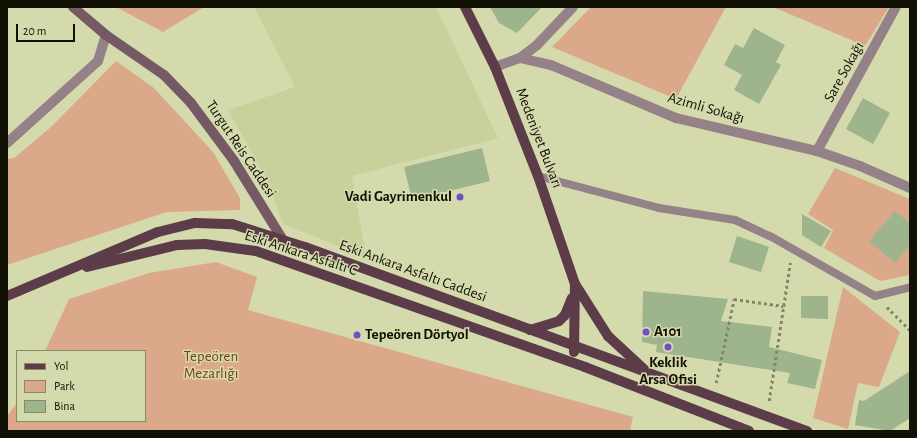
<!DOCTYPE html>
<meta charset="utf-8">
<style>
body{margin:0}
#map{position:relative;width:917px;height:438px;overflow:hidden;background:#d5daad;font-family:"Alegreya Sans",sans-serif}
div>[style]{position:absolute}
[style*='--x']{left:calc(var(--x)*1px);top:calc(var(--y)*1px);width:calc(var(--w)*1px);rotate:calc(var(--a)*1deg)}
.built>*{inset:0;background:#cad09c}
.green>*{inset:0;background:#dba98a}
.building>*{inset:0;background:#9db48d}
.path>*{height:2.5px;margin-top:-1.25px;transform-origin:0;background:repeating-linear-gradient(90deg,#838767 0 3px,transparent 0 6px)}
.lane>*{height:8px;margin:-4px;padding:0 4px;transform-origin:4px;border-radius:4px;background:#958188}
.street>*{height:10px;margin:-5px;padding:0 5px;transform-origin:5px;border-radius:5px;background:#958188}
.secondary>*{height:10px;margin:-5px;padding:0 5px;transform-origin:5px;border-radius:5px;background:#755964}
.primary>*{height:10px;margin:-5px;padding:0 5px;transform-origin:5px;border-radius:5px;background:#5d3c4a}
.dots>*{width:11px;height:11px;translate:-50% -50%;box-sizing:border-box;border:2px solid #d5daad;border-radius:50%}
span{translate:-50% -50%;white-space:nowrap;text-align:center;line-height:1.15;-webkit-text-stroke:3px #d5daad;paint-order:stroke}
.street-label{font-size:15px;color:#101103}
.poi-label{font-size:15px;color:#101103;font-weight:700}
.right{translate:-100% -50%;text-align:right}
.left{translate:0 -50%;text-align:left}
.park-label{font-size:15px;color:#793e12}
.frame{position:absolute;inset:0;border:8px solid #101103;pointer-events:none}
.legend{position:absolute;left:16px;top:350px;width:130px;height:72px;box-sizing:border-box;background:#d5daad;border:1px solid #868a69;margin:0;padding:5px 7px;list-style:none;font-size:12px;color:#101103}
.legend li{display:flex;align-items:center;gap:8px;height:20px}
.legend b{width:20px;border:1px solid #868a69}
.scale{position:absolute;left:16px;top:24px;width:59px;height:18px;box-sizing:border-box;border:2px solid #101103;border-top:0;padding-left:5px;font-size:12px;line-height:14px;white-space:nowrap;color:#101103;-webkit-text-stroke:3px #d5daad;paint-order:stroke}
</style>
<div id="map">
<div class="built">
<div style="clip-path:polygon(254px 7px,436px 7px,498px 138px,352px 176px,366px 257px,283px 224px,268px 182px,228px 110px,295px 87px)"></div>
</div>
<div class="green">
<div style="clip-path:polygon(116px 7px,204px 7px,163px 32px)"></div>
<div style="clip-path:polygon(591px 7px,726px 7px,676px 99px,552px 47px)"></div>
<div style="clip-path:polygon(773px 7px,889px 7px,865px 46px)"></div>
<div style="clip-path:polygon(116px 61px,154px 88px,213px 152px,240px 198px,240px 210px,167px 212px,7px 265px,7px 159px,14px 158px,51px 127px)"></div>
<div style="clip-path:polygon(835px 168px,910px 199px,910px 275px,880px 281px,824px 248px,833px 230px,808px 214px)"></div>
<div style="clip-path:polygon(216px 262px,257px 277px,248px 310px,633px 417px,630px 431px,7px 431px,7px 416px,17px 403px,17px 421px,145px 421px,145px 351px,45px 351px,69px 299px,149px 273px)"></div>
<div style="clip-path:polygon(843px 287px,900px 332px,879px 387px,858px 383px,848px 429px,813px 418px)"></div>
</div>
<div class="building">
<div style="clip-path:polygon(490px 7px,542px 7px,517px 33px,499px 23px)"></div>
<div style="clip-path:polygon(754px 28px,785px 45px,776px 62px,781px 65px,759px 104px,734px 90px,742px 75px,724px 65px,735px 44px,743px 48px)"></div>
<div style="clip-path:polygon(863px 98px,890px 113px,873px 144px,846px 129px)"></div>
<div style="clip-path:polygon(482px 148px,490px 181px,412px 200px,404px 167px)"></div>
<div style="clip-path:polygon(895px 211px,910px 223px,910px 245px,895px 263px,869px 241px)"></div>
<div style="clip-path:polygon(802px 214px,831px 231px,821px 247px,802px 235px)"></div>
<div style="clip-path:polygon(737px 236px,769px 247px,761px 272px,729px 262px)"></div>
<div style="clip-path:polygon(643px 291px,728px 299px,721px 321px,772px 327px,769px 347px,822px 360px,815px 389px,787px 383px,790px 373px,656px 352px,657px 345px,642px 342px)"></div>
<div style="clip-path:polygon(801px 296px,828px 296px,828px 319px,801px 318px)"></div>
<div style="clip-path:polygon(910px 371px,910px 418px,890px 431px,855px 425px,859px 400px,864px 401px)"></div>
</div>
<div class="path">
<div style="--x:887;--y:307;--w:33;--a:45"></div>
<div style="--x:716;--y:383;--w:86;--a:-77.9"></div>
<div style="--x:734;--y:299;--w:50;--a:8"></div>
<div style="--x:769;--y:401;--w:140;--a:-81.3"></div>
</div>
<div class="lane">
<div style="--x:538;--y:176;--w:125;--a:14.8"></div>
<div style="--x:659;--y:208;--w:77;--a:9"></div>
<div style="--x:735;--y:220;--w:38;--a:25"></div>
<div style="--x:770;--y:236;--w:121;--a:29.7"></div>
<div style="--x:875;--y:296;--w:36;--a:-14"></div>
</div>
<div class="street">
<div style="--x:520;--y:58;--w:21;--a:-37"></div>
<div style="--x:537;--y:45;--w:52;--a:-46.5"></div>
<div style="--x:495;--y:67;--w:27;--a:-20"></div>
<div style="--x:520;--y:58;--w:32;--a:13"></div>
<div style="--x:551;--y:65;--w:136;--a:23"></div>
<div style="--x:676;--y:118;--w:145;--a:13.2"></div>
<div style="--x:817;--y:151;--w:46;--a:19.2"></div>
<div style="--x:860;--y:166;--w:55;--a:23.7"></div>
<div style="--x:7;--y:143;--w:122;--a:-42"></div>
<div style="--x:98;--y:61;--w:27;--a:-73"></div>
<div style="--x:817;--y:151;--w:164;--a:-61.3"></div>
</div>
<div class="secondary">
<div style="--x:73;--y:7;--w:43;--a:40.3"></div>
<div style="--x:106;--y:35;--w:70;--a:34.6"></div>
<div style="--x:164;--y:75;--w:39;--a:46"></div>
<div style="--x:191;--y:103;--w:72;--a:53.4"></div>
<div style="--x:234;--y:161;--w:93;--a:58.2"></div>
</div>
<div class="primary">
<div style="--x:465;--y:7;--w:67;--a:63.4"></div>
<div style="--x:495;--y:67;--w:117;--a:68.5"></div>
<div style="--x:538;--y:176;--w:114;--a:71.1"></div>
<div style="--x:575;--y:284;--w:62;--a:57.6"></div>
<div style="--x:608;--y:336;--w:50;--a:42.6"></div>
<div style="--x:87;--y:267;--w:93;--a:-13.7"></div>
<div style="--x:177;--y:245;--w:28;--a:-2"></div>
<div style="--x:205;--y:244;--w:51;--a:7.8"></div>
<div style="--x:256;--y:251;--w:349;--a:19.4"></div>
<div style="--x:585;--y:367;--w:176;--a:21.3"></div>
<div style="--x:7;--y:296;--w:164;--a:-23"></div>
<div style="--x:158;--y:232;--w:38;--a:-14"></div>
<div style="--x:195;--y:223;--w:37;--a:2"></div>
<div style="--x:232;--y:224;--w:77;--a:17.5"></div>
<div style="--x:305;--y:247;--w:535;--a:20.13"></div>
<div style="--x:530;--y:330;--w:30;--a:-17"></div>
<div style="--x:559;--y:321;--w:8;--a:-45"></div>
<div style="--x:565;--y:315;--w:18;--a:-68"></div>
<div style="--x:574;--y:352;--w:68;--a:-89.2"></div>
</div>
<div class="dots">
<div style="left:460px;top:197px;background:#714dc6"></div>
<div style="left:646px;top:332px;background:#714dc6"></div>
<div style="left:357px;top:335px;background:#714dc6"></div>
<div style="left:668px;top:347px;background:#714dc6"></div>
</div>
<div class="street-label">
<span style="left:844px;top:72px;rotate:-61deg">Sare Sokağı</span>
<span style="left:706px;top:108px;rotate:16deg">Azimli Sokağı</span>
<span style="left:539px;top:138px;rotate:69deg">Medeniyet Bulvarı</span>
<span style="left:241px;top:149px;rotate:56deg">Turgut Reis Caddesi</span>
<span style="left:301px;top:253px;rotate:18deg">Eski Ankara Asfaltı C</span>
<span style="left:413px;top:271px;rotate:20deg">Eski Ankara Asfaltı Caddesi</span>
</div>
<div class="poi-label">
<span class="right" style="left:452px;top:197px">Vadi Gayrimenkul</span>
<span class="left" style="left:654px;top:332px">A101</span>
<span class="left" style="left:365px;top:335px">Tepeören Dörtyol</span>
<span style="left:668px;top:371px">Keklik<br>Arsa Ofisi</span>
</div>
<div class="park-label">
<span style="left:211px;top:365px">Tepeören<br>Mezarlığı</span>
</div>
<div class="frame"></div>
<ul class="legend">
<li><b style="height:5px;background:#5d3c4a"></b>Yol</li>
<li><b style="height:11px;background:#dba98a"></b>Park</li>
<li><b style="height:11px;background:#9db48d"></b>Bina</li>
</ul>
<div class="scale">20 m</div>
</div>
